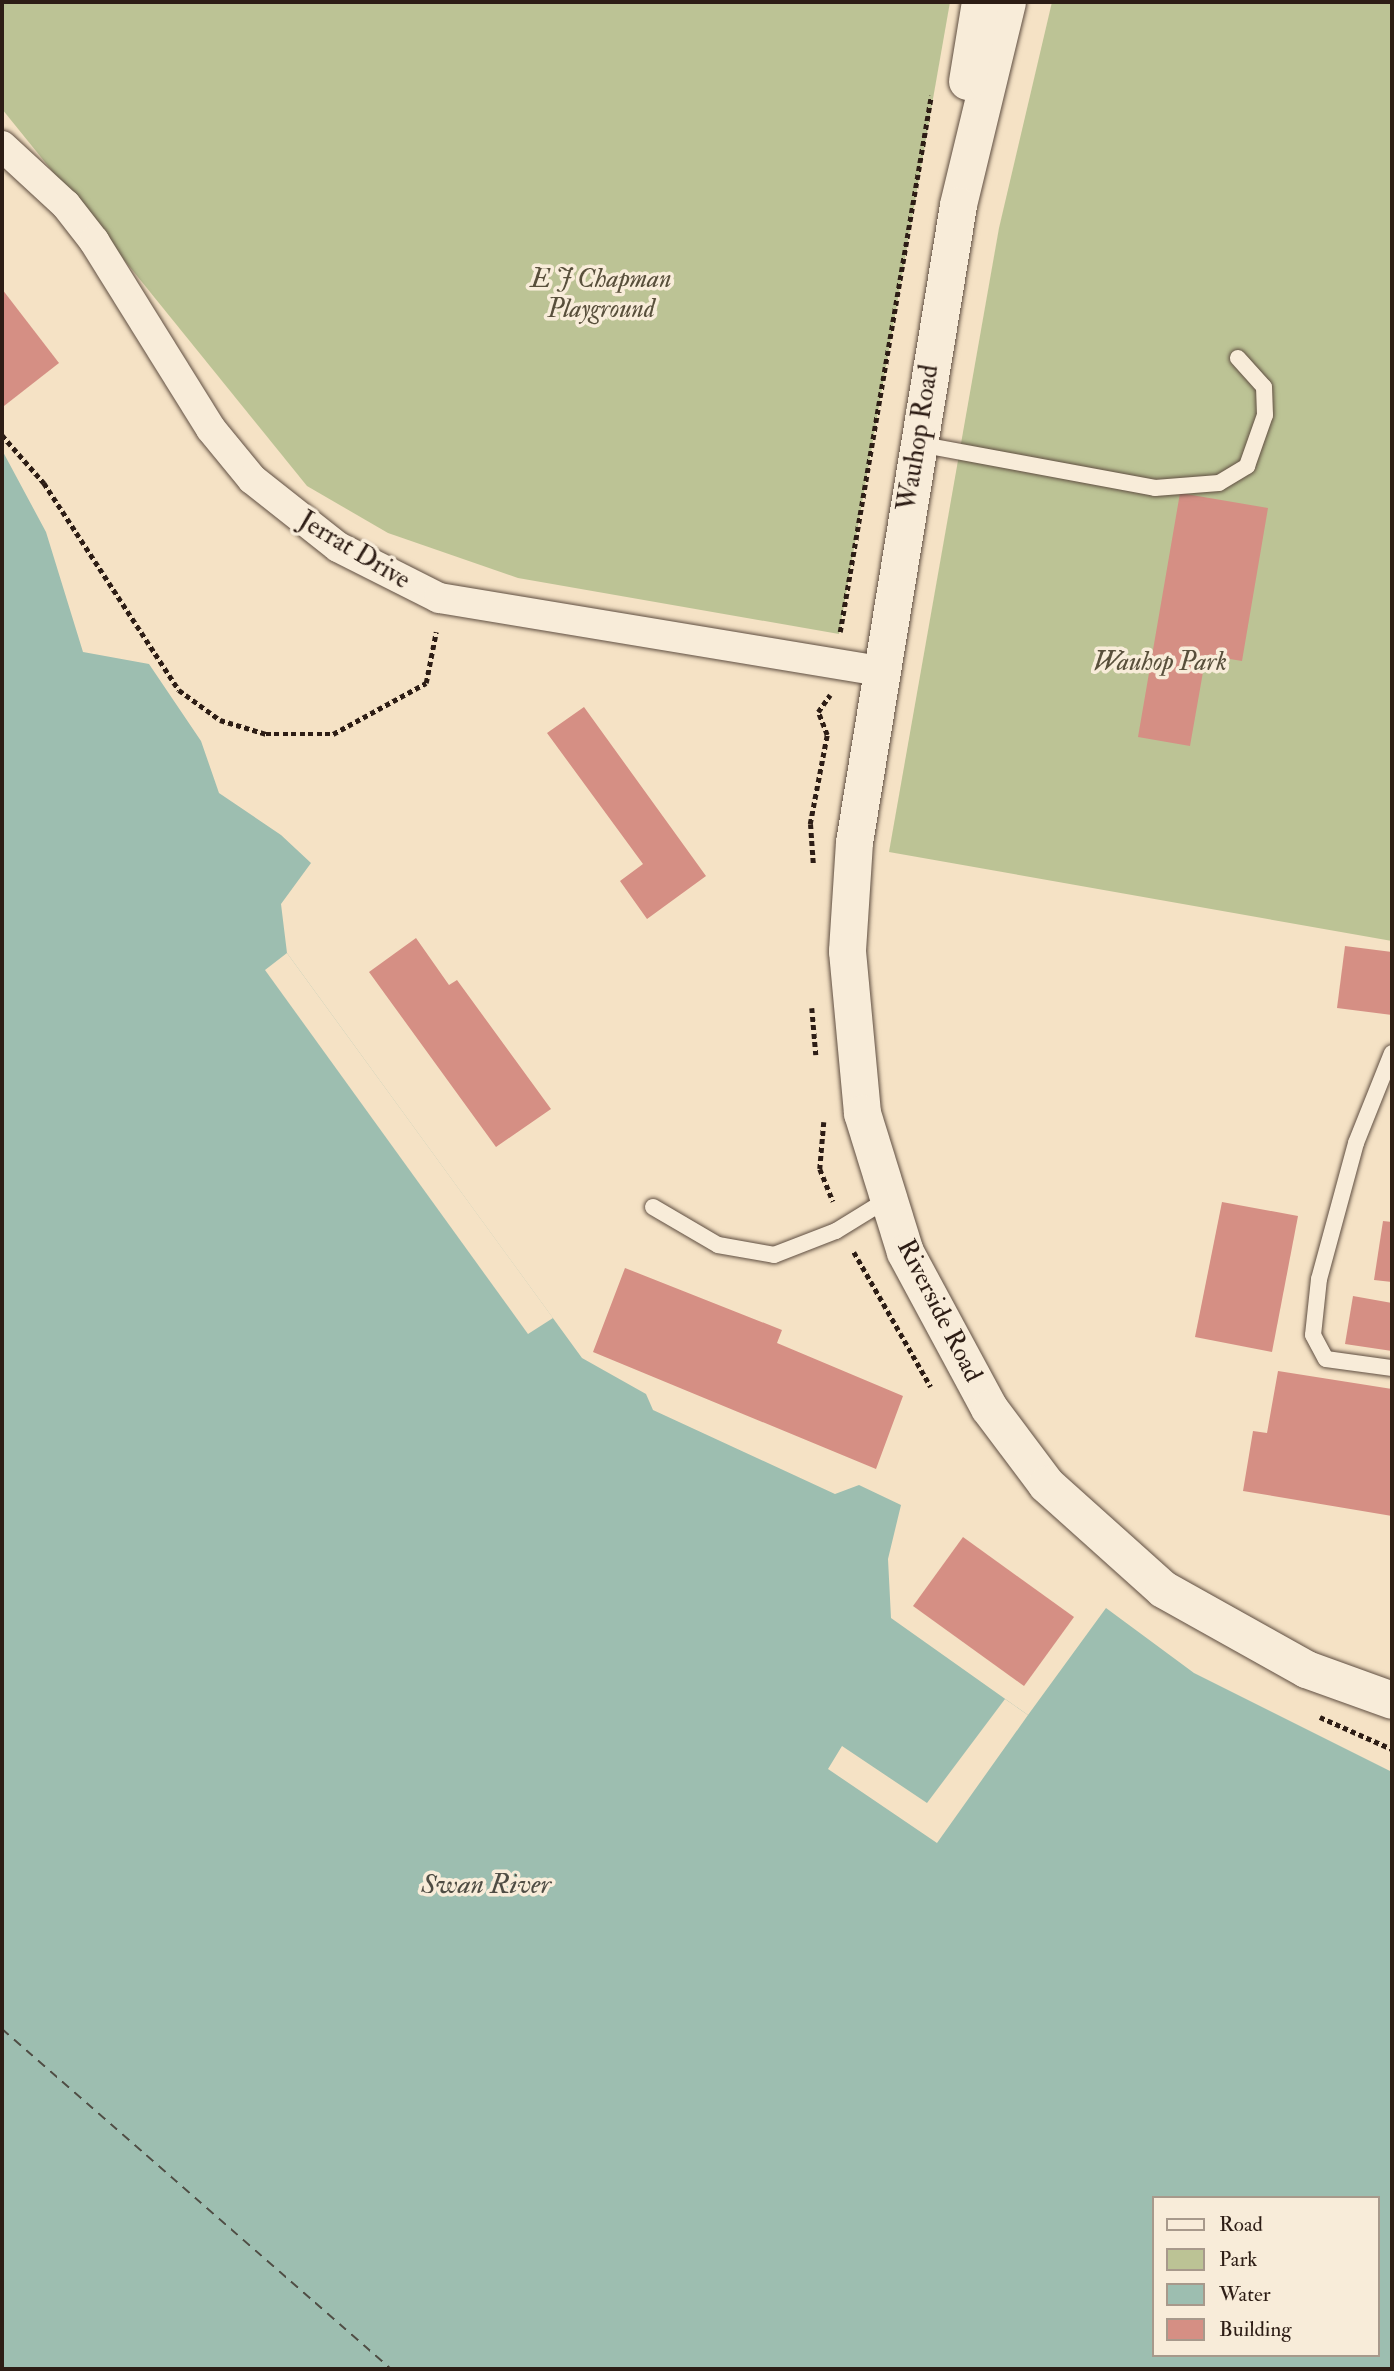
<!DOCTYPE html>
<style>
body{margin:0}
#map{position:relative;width:1394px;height:2371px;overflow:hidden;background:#f5e2c5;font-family:"IM FELL Double Pica",serif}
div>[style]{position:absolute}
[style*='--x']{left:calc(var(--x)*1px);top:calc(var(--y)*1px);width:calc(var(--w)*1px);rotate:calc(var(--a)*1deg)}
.green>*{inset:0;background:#bcc395}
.water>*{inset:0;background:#9dbeb0}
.pier>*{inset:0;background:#f5e2c5}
.ferry>*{height:2px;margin-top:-1px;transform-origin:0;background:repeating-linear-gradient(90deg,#4f4d44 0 9px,transparent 0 16px)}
.building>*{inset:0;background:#d58f84}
.path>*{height:4.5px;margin-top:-2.25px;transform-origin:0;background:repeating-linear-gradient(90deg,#2d1d15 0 5px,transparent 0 8.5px)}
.roads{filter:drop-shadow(0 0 2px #5f4e41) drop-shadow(0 0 2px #5f4e41)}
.service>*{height:16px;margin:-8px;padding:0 8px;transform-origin:8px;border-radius:8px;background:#f8ecd9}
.minor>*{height:30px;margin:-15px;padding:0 15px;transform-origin:15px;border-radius:15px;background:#f8ecd9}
.tertiary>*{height:37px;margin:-18.5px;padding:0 18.5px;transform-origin:18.5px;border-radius:18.5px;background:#f8ecd9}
span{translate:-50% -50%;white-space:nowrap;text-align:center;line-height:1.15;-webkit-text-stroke:7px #f8ecd9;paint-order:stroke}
.park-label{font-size:26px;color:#584f3b;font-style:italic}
.street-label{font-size:26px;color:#2d1d15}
.water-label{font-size:28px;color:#4f4d44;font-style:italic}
.frame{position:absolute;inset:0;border:4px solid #2d1d15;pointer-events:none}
.legend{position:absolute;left:1152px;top:2196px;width:228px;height:161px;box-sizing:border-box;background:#f8ecd9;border:2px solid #a7998b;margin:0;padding:9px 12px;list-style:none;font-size:21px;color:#2d1d15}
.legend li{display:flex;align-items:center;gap:14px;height:35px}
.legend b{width:35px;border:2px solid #a7998b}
</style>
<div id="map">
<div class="green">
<div style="clip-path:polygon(2px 2px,950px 2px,839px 634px,518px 578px,388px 533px,307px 486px,2px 109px)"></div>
<div style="clip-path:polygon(1052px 2px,1392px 2px,1392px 941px,889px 852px,999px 228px)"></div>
</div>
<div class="water">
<div style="clip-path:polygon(evenodd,2px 450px,46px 532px,83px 652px,149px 664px,201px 741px,219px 793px,281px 835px,311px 863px,281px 904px,287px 953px,582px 1358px,646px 1394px,653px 1410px,835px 1494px,859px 1485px,901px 1505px,888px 1559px,891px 1618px,1028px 1715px,1106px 1608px,1194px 1673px,1392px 1772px,1392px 2369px,2px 2369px,2px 450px,1154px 2198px,1378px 2198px,1378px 2355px,1154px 2355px,1154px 2198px)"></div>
</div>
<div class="pier">
<div style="clip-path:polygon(287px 953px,553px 1318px,528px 1334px,265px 970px)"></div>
<div style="clip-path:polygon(1005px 1699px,1028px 1715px,937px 1843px,828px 1769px,842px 1746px,927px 1803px)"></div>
</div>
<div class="ferry">
<div style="--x:2;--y:2029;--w:517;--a:41.15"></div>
</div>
<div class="building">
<div style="clip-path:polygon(2px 289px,59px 363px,4px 406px,2px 404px)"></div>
<div style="clip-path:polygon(1180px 493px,1268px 508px,1242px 661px,1206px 655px,1190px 746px,1138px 737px)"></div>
<div style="clip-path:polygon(584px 707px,706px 876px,647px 919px,620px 881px,643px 864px,547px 733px)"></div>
<div style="clip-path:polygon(416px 938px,449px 985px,457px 980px,551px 1109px,496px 1147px,369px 972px)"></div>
<div style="clip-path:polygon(1345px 946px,1392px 952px,1392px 1015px,1337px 1008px)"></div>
<div style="clip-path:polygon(1222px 1202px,1298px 1216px,1272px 1352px,1195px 1337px)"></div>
<div style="clip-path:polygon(1383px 1221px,1392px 1222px,1392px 1282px,1374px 1280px)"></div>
<div style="clip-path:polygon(625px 1268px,782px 1330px,777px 1343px,903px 1396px,876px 1469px,593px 1352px)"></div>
<div style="clip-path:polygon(1353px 1296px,1392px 1303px,1392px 1351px,1345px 1344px)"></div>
<div style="clip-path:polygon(1278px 1371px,1392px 1389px,1392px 1516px,1243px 1491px,1253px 1431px,1267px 1433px)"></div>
<div style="clip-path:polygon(963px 1537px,1074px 1617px,1024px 1686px,913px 1606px)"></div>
</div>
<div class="path">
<div style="--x:2;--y:435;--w:64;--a:48.8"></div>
<div style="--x:44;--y:483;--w:247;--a:56.9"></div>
<div style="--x:179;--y:690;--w:51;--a:36.2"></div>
<div style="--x:220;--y:720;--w:48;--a:16.9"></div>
<div style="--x:266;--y:734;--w:67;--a:0"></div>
<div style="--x:333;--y:734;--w:106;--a:-28.7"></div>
<div style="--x:426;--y:683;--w:52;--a:-78.9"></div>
<div style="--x:840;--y:632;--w:544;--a:-80.36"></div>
<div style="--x:813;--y:863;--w:39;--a:-94"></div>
<div style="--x:810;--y:824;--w:91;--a:-79.2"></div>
<div style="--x:827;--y:735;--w:25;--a:-111"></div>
<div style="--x:818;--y:712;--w:21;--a:-55"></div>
<div style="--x:812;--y:1008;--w:47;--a:85.1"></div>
<div style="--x:824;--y:1122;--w:47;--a:94.9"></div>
<div style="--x:820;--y:1169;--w:35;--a:68"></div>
<div style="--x:854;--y:1252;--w:155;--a:60.3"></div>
<div style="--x:1320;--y:1717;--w:79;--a:24"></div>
</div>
<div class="roads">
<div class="service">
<div style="--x:918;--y:444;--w:241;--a:10.5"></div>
<div style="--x:1155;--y:488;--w:64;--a:-4.5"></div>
<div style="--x:1219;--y:483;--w:33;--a:-31"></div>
<div style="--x:1247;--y:466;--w:54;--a:-70.6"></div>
<div style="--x:1265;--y:415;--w:28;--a:-92"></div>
<div style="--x:1264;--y:387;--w:39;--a:-132"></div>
<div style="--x:1392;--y:1053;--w:97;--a:111.8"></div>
<div style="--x:1356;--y:1143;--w:141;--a:105.2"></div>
<div style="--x:1319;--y:1279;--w:56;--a:96.1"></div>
<div style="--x:1313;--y:1335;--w:27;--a:62"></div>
<div style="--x:1326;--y:1359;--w:67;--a:7.8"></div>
<div style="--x:653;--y:1207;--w:75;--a:30.3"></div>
<div style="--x:718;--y:1245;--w:57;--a:10.1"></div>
<div style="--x:774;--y:1255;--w:66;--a:-21.2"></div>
<div style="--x:836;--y:1231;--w:61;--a:-31.6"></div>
</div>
<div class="minor">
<div style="--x:2;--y:146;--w:87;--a:42.7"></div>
<div style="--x:66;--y:205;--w:46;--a:52.1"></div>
<div style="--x:94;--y:241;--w:221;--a:58.1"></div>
<div style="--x:211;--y:429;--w:65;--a:50.6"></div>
<div style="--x:252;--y:479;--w:110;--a:38.3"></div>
<div style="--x:338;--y:547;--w:113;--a:26.8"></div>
<div style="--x:439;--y:598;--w:447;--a:9.4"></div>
</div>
<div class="tertiary">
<div style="--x:1007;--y:2;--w:209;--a:103.6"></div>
<div style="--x:958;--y:205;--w:645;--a:99.27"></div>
<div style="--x:854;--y:842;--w:109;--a:93.7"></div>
<div style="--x:847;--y:951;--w:163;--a:84.7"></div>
<div style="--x:862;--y:1113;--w:145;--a:72.8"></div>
<div style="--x:905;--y:1252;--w:177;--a:61.7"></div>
<div style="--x:989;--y:1408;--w:95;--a:53.1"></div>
<div style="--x:1046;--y:1484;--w:157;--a:41.9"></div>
<div style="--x:1163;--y:1589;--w:164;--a:29.2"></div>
<div style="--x:1306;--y:1669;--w:91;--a:19.8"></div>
<div style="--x:967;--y:81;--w:80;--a:-80.7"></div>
</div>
</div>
<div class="park-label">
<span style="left:601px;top:295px">E J Chapman<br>Playground</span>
<span style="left:1160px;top:663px">Wauhop Park</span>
</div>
<div class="street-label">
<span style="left:919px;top:438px;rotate:-81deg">Wauhop Road</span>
<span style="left:354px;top:551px;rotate:31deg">Jerrat Drive</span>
<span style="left:939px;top:1311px;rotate:63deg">Riverside Road</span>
</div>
<div class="water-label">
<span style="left:486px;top:1885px">Swan River</span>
</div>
<div class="frame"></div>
<ul class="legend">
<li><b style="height:9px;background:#f8ecd9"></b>Road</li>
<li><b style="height:19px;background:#bcc395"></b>Park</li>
<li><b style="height:19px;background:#9dbeb0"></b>Water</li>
<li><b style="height:19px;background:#d58f84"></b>Building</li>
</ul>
</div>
